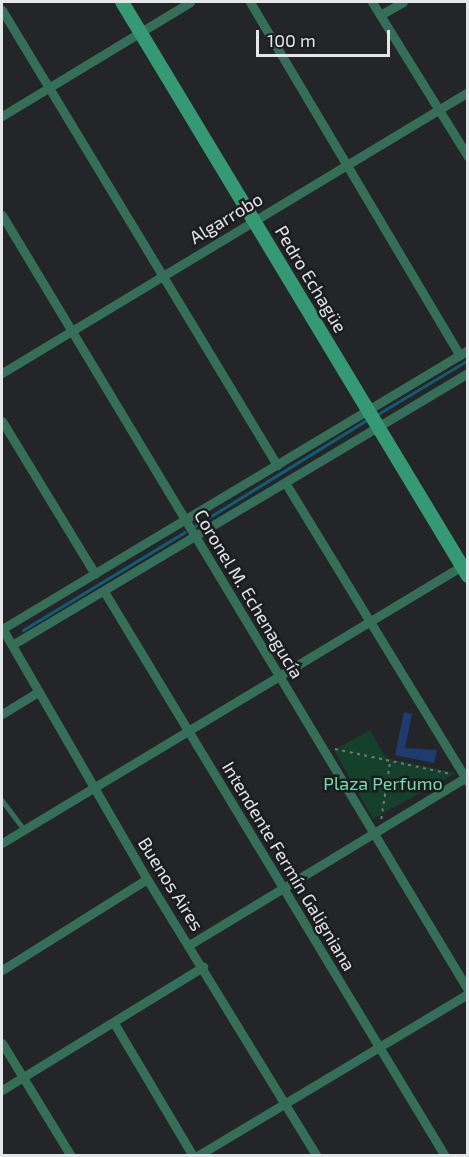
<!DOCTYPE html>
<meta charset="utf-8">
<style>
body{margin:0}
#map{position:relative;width:469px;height:1157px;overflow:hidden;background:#242529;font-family:"Exo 2",sans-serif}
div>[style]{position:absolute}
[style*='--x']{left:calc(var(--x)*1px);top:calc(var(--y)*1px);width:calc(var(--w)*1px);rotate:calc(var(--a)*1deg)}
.green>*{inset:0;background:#15402c}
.stream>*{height:3px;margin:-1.5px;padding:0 1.5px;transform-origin:1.5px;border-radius:1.5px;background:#125c74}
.building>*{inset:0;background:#1f3c70}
.path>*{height:1.5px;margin-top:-0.75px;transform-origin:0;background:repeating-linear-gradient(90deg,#757679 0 3px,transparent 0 7.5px)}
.lane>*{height:4.5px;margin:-2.25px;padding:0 2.25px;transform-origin:2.25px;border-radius:2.25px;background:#366f59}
.street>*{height:9px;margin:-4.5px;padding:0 4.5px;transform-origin:4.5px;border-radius:4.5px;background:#366f59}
.secondary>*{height:14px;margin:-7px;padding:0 7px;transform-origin:7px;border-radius:7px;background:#359976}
span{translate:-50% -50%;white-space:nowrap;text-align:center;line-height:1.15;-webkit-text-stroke:5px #1a1c1f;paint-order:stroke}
.street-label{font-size:18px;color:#e5e6e9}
.park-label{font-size:18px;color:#73dea7}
.frame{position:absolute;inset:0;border:3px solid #e5e6e9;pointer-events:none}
.scale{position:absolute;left:256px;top:30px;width:134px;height:27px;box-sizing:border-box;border:3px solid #e5e6e9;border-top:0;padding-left:8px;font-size:18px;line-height:21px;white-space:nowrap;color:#e5e6e9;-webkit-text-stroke:4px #1a1c1f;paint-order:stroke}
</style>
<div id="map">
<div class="green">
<div style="clip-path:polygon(370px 730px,386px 758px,456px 773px,373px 819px,334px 750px)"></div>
</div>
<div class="stream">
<div style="--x:378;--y:414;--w:105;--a:-31"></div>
<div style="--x:195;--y:526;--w:203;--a:-31.7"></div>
<div style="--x:23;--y:630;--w:189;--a:-31.2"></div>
</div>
<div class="building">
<div style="clip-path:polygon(404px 712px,412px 714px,405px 748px,437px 750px,434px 763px,395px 755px)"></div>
</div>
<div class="path">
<div style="--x:335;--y:749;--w:119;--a:12.2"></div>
<div style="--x:381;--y:819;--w:59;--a:-81.2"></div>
</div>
<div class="lane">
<div style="--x:2;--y:800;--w:36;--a:53"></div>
</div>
<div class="street">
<div style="--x:250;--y:2;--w:411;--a:59.3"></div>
<div style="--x:372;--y:2;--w:182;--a:58.2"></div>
<div style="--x:2;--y:10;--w:532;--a:58.85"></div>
<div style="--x:380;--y:15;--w:26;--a:-29"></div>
<div style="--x:2;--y:116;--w:220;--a:-31.2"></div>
<div style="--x:2;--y:215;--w:904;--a:58.98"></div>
<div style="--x:2;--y:373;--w:544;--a:-31.09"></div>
<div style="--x:2;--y:421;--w:179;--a:58.7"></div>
<div style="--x:286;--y:484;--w:349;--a:58.6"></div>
<div style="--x:105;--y:593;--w:658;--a:58.87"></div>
<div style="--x:2;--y:628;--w:290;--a:60"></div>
<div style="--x:147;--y:879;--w:325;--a:58.5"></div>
<div style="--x:2;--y:629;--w:543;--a:-30.91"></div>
<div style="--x:12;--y:645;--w:531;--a:-30.82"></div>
<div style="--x:2;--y:714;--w:42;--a:-31.4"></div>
<div style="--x:2;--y:843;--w:541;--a:-31.07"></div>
<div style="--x:189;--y:945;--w:326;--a:-31.2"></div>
<div style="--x:2;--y:970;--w:171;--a:-32.1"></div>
<div style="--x:114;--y:1023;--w:155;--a:59.3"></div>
<div style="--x:2;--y:1043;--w:132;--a:58.6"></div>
<div style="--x:2;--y:1090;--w:236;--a:-31.5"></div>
<div style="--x:197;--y:1156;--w:316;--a:-30.9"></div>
</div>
<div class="secondary">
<div style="--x:122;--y:2;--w:670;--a:58.92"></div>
</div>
<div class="street-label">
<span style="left:226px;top:218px;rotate:-31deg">Algarrobo</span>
<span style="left:311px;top:279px;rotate:59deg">Pedro Echagüe</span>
<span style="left:249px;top:594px;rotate:59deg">Coronel M. Echenagucía</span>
<span style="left:289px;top:866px;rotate:59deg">Intendente Fermín Galigniana</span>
<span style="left:171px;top:884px;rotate:58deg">Buenos Aires</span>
</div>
<div class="park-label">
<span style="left:383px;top:783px">Plaza Perfumo</span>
</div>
<div class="frame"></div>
<div class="scale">100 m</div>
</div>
